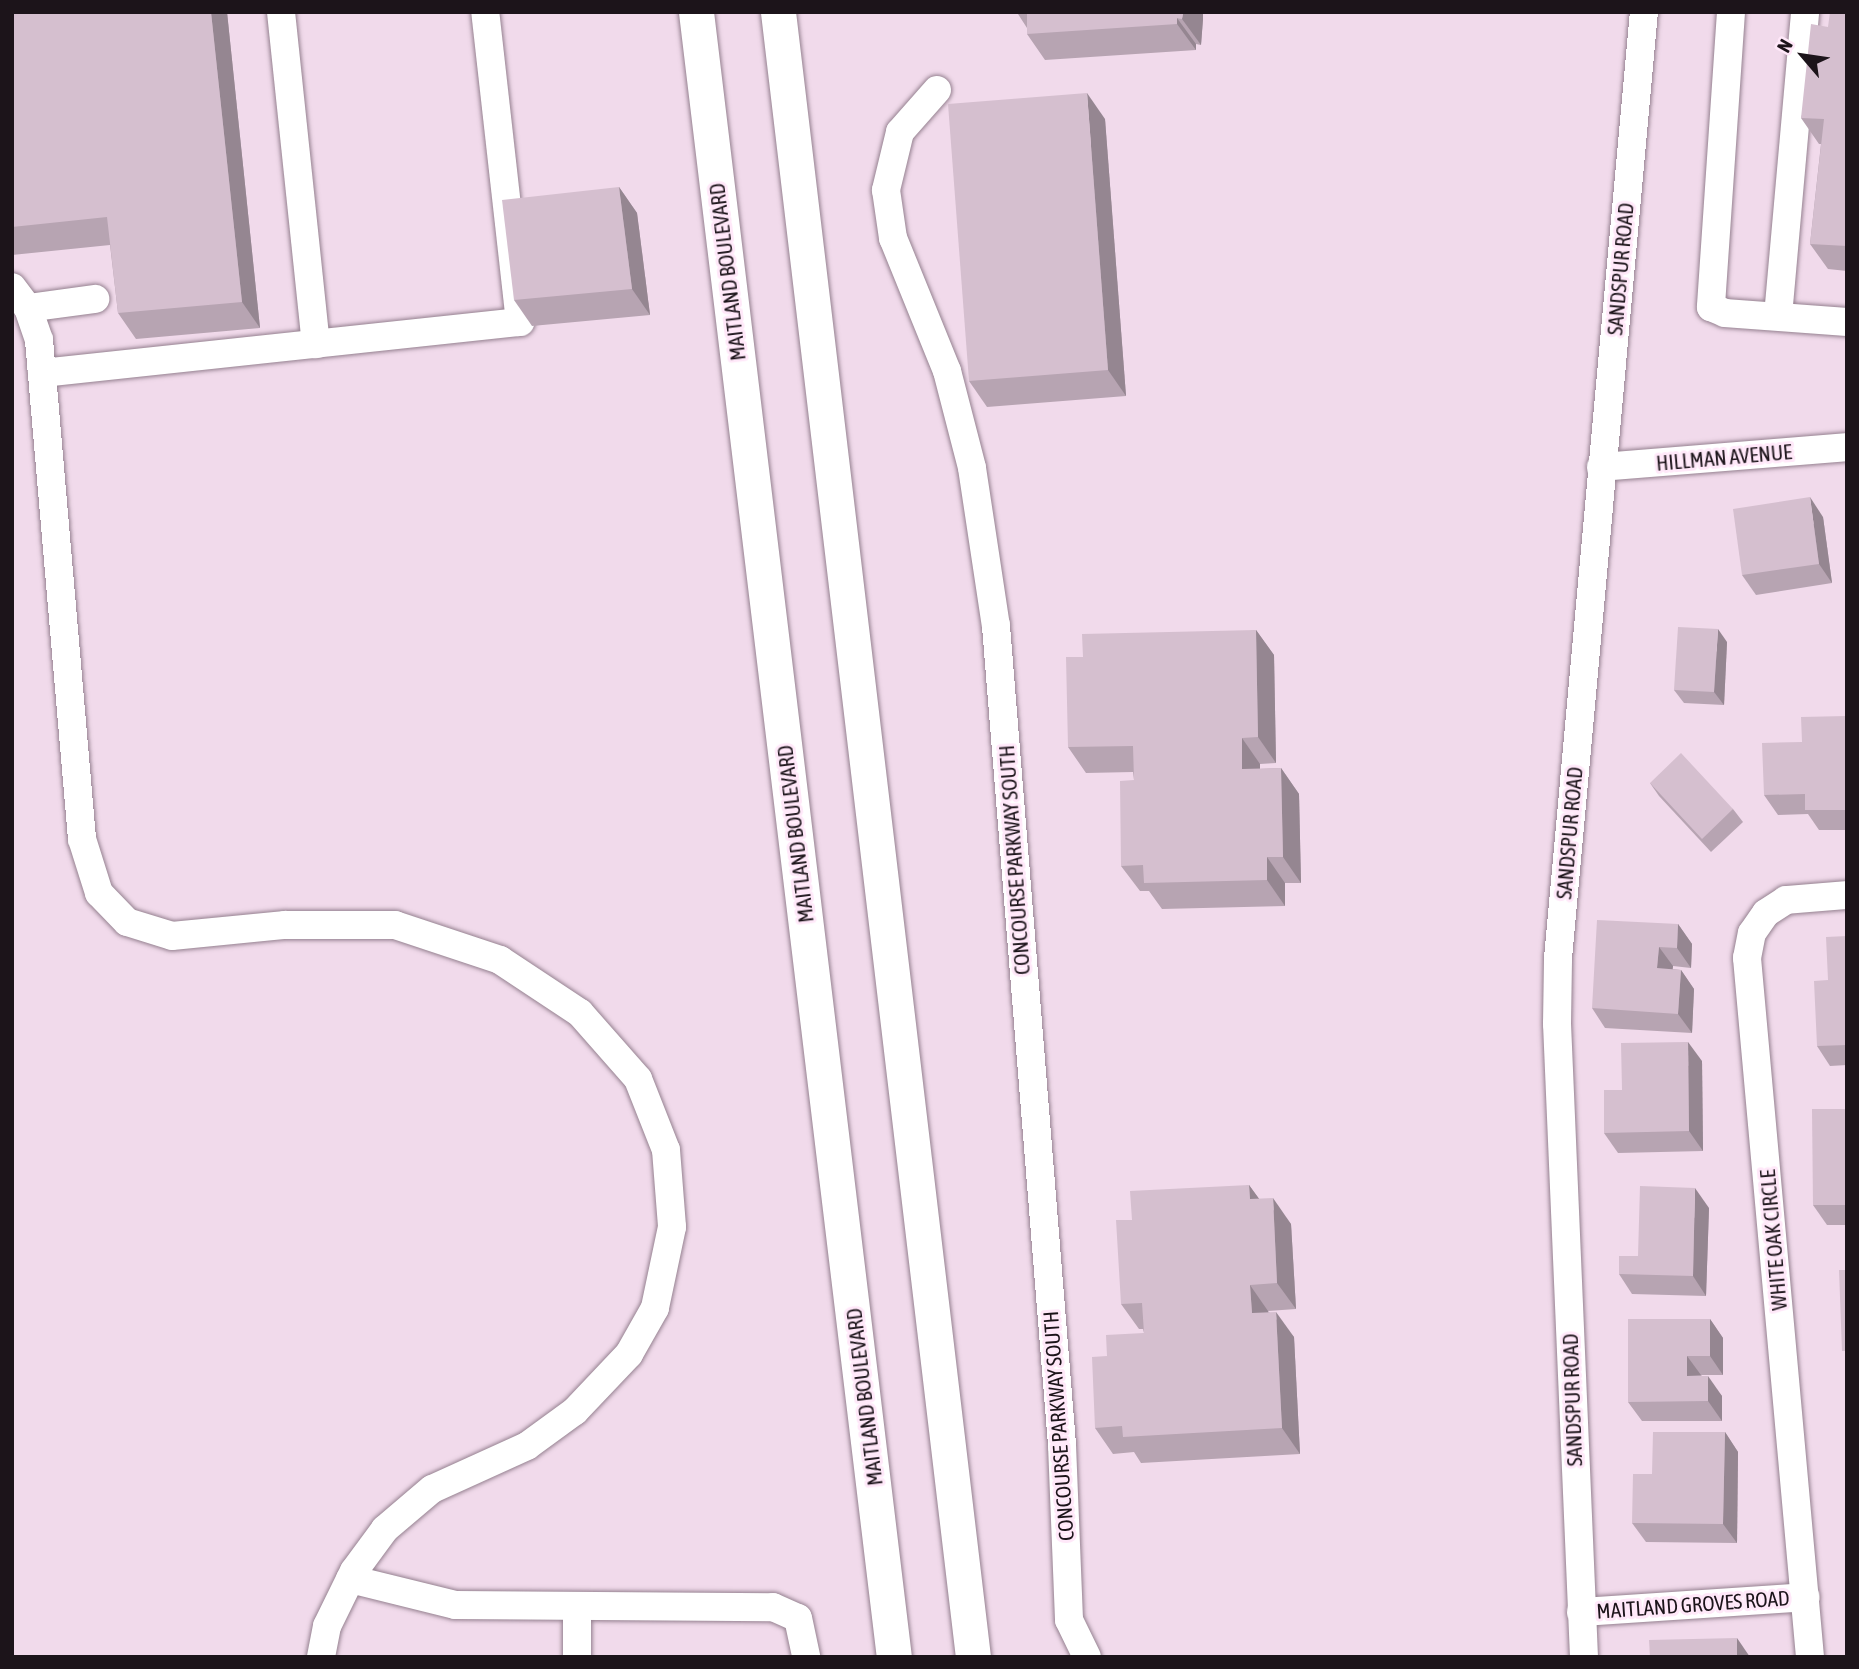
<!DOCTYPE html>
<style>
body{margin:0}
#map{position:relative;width:1859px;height:1669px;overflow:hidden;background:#f1daeb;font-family:"Asap Condensed",sans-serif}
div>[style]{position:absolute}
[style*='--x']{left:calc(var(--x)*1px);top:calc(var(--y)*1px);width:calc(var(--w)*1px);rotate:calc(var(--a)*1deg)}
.roads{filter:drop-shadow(0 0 2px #958190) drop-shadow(0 0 2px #958190)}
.minor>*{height:28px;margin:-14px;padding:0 14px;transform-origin:14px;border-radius:14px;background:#fff}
.major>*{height:35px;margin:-17.5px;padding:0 17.5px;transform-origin:17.5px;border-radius:17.5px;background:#fff}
.wall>*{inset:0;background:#b7a4b2}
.shaded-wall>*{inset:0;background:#958691}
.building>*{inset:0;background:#d5bfcf}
span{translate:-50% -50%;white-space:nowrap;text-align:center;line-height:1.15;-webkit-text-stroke:6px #ffe8f9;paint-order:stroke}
.street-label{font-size:21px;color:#1c141a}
.frame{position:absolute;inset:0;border:14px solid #1c141a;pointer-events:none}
.north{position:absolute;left:1768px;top:21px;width:70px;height:70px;-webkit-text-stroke:5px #ffe8f9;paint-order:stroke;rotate:299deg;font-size:19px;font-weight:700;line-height:28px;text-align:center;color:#1c141a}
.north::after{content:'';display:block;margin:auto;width:24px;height:32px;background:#1c141a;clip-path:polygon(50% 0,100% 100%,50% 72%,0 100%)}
</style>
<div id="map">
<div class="roads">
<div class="minor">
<div style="--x:281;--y:12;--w:334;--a:84"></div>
<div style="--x:1731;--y:12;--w:296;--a:93.9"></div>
<div style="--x:1711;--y:307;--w:15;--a:23"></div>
<div style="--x:1725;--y:313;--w:122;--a:4.2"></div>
<div style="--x:937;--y:90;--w:56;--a:131.4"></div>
<div style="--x:900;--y:132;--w:60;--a:103.6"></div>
<div style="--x:886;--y:190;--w:49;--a:81.7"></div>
<div style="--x:893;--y:238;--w:144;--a:67.9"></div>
<div style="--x:947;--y:371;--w:100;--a:75.5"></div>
<div style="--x:972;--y:468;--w:160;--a:81.4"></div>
<div style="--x:996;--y:626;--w:822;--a:85.39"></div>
<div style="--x:1062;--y:1445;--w:175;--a:87.7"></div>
<div style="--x:1069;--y:1620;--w:41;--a:64.1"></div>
<div style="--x:12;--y:287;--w:26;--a:53"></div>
<div style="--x:28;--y:308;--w:34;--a:71"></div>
<div style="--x:39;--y:340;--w:501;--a:85.07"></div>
<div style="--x:82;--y:839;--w:57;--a:72.5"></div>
<div style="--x:99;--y:893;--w:40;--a:46"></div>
<div style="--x:127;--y:922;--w:47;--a:17.3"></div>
<div style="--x:172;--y:936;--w:114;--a:-5.6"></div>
<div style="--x:285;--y:925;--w:110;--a:0"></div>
<div style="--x:395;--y:925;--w:111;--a:18.4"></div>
<div style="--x:500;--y:960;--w:96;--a:33.5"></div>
<div style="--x:580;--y:1013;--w:88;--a:48.7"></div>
<div style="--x:638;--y:1079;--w:76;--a:68.5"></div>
<div style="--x:666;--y:1150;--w:77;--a:85.5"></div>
<div style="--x:672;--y:1227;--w:83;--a:101.9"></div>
<div style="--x:655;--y:1308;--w:53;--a:119.5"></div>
<div style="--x:629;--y:1354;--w:79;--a:133.5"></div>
<div style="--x:575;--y:1411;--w:59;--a:143.9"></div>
<div style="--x:527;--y:1446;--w:104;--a:155.6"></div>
<div style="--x:432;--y:1489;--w:62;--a:139.6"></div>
<div style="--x:385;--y:1529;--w:52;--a:126.4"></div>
<div style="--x:354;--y:1571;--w:61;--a:116.1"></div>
<div style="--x:327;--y:1626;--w:32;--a:101"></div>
<div style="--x:28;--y:308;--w:68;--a:-7.7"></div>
<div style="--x:1778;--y:316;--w:305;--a:-84.9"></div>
<div style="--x:42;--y:373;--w:481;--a:-6.1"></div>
<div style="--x:520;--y:322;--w:312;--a:-96.4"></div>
<div style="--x:1601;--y:467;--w:247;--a:-4.6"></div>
<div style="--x:350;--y:1579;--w:108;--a:13.9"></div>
<div style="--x:455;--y:1605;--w:318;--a:0.4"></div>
<div style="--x:773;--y:1607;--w:27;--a:24"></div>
<div style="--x:798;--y:1618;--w:40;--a:78"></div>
<div style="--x:1581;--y:1612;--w:225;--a:-3.8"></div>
<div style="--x:577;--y:1657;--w:48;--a:-90"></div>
<div style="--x:1584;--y:1657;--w:634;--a:-92.44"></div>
<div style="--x:1557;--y:1024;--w:66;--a:-89.1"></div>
<div style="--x:1558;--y:958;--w:950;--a:-84.81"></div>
<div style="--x:1810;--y:1657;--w:702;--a:-95.15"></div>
<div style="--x:1747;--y:958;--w:25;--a:-79"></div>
<div style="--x:1752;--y:933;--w:24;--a:-55"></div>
<div style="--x:1766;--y:913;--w:24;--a:-33"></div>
<div style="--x:1786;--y:900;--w:61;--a:-4.7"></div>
</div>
<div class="major">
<div style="--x:696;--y:12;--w:1657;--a:83.14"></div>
<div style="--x:778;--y:12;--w:1657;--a:83.24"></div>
</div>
</div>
<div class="wall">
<div style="clip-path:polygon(12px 12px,227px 12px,260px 328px,136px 339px,118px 313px,110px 245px,12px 255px)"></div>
<div style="clip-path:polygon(1018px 12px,1203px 19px,1201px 45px,1196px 44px,1196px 50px,1045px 60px,1027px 34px,1027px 28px,1018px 14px)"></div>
<div style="clip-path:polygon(1847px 12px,1847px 271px,1828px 269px,1810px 244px,1821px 144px,1819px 144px,1801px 118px,1828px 27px)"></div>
<div style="clip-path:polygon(1105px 119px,1126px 396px,987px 407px,969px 381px)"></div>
<div style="clip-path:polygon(619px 187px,637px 213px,650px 315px,532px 326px,514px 300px)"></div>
<div style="clip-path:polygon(1823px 517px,1832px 583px,1756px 595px,1742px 575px)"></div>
<div style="clip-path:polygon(1256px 630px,1274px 655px,1276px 763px,1260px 764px,1260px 769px,1281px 768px,1299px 794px,1301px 883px,1285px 883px,1285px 906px,1162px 909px,1149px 891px,1140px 891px,1121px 866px,1134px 780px,1133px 772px,1086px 773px,1068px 747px,1083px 657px)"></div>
<div style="clip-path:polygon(1727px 642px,1724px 705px,1684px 703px,1674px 690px)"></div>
<div style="clip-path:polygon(1847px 717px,1847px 830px,1819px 830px,1808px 814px,1778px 815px,1764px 795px,1802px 742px)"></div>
<div style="clip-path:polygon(1650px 783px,1733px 809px,1743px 822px,1711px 852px,1659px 796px)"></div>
<div style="clip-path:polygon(1678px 924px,1692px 944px,1691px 968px,1673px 966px,1672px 969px,1681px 970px,1694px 989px,1692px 1033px,1605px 1028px,1592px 1008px)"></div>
<div style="clip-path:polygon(1847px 936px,1847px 1065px,1830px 1066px,1817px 1046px,1828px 980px)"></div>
<div style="clip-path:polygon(1702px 1061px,1703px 1151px,1618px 1153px,1604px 1133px,1622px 1090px)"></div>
<div style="clip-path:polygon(1847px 1109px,1847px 1225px,1827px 1225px,1813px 1205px)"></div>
<div style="clip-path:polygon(1249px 1185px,1259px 1199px,1291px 1224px,1296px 1309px,1268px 1311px,1294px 1337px,1300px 1454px,1141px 1463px,1134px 1452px,1113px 1454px,1095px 1428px,1107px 1356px,1144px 1333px,1143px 1329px,1139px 1329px,1121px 1304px,1132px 1220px)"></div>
<div style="clip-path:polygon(1709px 1208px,1706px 1296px,1632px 1294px,1619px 1274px,1638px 1256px)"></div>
<div style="clip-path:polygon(1710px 1319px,1723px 1338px,1723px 1375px,1701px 1375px,1722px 1396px,1722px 1421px,1642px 1421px,1628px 1402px)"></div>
<div style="clip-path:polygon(1725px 1432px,1738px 1452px,1737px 1543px,1646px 1542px,1632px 1523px,1652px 1474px)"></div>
</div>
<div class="shaded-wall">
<div style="clip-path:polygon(211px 12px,227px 12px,260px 328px,242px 302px)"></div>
<div style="clip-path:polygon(1183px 12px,1203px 12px,1203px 19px,1201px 45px,1182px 19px)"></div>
<div style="clip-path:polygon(1177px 18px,1196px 44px,1196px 50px,1177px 24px)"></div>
<div style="clip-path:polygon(1087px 93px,1105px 119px,1126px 396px,1108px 370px)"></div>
<div style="clip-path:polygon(619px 187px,637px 213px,650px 315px,632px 289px)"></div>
<div style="clip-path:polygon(1810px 497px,1823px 517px,1832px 583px,1819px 564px)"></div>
<div style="clip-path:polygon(1718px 629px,1727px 642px,1724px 705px,1714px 692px)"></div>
<div style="clip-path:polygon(1256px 630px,1274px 655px,1276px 763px,1258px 737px)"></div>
<div style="clip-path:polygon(1242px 738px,1260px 764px,1260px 795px,1242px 769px)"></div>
<div style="clip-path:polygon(1281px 768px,1299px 794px,1301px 883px,1283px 857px)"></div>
<div style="clip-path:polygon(1267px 857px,1285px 883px,1285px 906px,1267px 880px)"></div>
<div style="clip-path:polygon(1678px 924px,1692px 944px,1691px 968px,1677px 948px)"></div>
<div style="clip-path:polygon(1659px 947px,1673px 966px,1671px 988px,1657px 968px)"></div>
<div style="clip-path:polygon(1681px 970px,1694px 989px,1692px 1033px,1678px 1014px)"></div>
<div style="clip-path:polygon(1688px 1042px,1702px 1061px,1703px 1151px,1689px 1131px)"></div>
<div style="clip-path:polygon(1249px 1185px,1268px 1211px,1250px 1199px)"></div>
<div style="clip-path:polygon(1695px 1188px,1709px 1208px,1706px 1296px,1693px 1276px)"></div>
<div style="clip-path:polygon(1273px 1198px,1291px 1224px,1296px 1309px,1277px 1283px)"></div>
<div style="clip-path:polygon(1250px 1285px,1268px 1311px,1270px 1338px,1252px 1313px)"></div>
<div style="clip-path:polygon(1276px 1312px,1294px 1337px,1300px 1454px,1282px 1428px)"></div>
<div style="clip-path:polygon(1710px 1319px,1723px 1338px,1723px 1375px,1710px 1356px)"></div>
<div style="clip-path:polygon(1687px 1356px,1701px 1375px,1687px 1376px)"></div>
<div style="clip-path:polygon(1708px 1376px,1722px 1396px,1722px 1421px,1708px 1401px)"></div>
<div style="clip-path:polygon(1725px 1432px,1738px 1452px,1737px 1543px,1723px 1524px)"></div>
<div style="clip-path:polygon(1737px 1638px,1750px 1657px,1737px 1657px)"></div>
</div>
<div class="building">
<div style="clip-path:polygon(12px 12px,211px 12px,242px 302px,118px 313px,107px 217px,12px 227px)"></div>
<div style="clip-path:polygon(1018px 12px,1183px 12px,1182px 19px,1177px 18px,1177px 24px,1027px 34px,1027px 14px,1018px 14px)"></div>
<div style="clip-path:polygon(1830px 12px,1847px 12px,1847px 246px,1810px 244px,1824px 119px,1801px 118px,1811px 24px,1828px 27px)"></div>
<div style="clip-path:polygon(1087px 93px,1108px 370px,969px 381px,948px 104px)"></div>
<div style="clip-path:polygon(619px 187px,632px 289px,514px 300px,502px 200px)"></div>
<div style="clip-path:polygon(1810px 497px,1819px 564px,1742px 575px,1733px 509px)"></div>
<div style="clip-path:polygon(1678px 627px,1718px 629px,1714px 692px,1674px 690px)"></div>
<div style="clip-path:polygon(1256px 630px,1258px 737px,1242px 738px,1242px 769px,1281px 768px,1283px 857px,1267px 857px,1267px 880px,1144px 883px,1143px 865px,1121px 866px,1120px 781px,1134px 780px,1133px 746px,1068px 747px,1066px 657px,1083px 657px,1082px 634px)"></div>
<div style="clip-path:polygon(1846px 716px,1847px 810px,1805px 810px,1805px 794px,1764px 795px,1762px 743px,1802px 742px,1801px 717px)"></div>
<div style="clip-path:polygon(1681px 753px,1733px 809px,1702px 839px,1650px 783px)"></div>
<div style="clip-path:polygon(1597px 920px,1678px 924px,1677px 948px,1659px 947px,1657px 968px,1681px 970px,1678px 1014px,1592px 1008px)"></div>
<div style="clip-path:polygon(1847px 936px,1847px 1045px,1817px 1046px,1814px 981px,1828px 980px,1826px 937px)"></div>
<div style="clip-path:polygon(1688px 1042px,1689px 1131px,1604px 1133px,1604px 1090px,1622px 1090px,1621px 1043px)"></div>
<div style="clip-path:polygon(1812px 1109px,1847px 1109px,1847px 1205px,1813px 1205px)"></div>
<div style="clip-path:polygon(1249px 1185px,1250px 1199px,1273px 1198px,1277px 1283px,1250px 1285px,1252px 1313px,1276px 1312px,1282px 1428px,1123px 1437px,1122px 1426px,1095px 1428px,1092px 1357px,1107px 1356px,1106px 1335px,1144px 1333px,1142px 1303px,1121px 1304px,1116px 1220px,1132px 1220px,1130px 1191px)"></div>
<div style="clip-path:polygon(1640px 1186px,1695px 1188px,1693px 1276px,1619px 1274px,1619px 1256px,1638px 1256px)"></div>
<div style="clip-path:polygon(1839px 1270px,1847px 1270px,1847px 1351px,1842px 1351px)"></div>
<div style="clip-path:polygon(1628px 1319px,1710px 1319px,1710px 1356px,1687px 1356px,1687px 1376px,1708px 1376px,1708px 1401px,1628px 1402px)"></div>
<div style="clip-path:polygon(1653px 1432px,1725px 1432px,1723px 1524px,1632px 1523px,1633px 1474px,1652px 1474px)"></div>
<div style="clip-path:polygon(1737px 1638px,1737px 1657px,1650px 1657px,1649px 1640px)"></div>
</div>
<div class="street-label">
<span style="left:1620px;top:269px;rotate:-85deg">SANDSPUR ROAD</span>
<span style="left:727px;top:272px;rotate:-97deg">MAITLAND BOULEVARD</span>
<span style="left:1724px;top:457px;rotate:-5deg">HILLMAN AVENUE</span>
<span style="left:1569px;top:833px;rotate:-85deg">SANDSPUR ROAD</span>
<span style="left:795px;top:834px;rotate:-97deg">MAITLAND BOULEVARD</span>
<span style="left:1014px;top:860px;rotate:-94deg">CONCOURSE PARKWAY SOUTH</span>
<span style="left:1773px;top:1240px;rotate:-95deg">WHITE OAK CIRCLE</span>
<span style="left:864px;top:1397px;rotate:-97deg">MAITLAND BOULEVARD</span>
<span style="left:1572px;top:1400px;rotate:-92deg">SANDSPUR ROAD</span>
<span style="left:1058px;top:1426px;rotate:-94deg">CONCOURSE PARKWAY SOUTH</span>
<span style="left:1693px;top:1604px;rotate:-4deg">MAITLAND GROVES ROAD</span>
</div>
<div class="frame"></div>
<div class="north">N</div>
</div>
